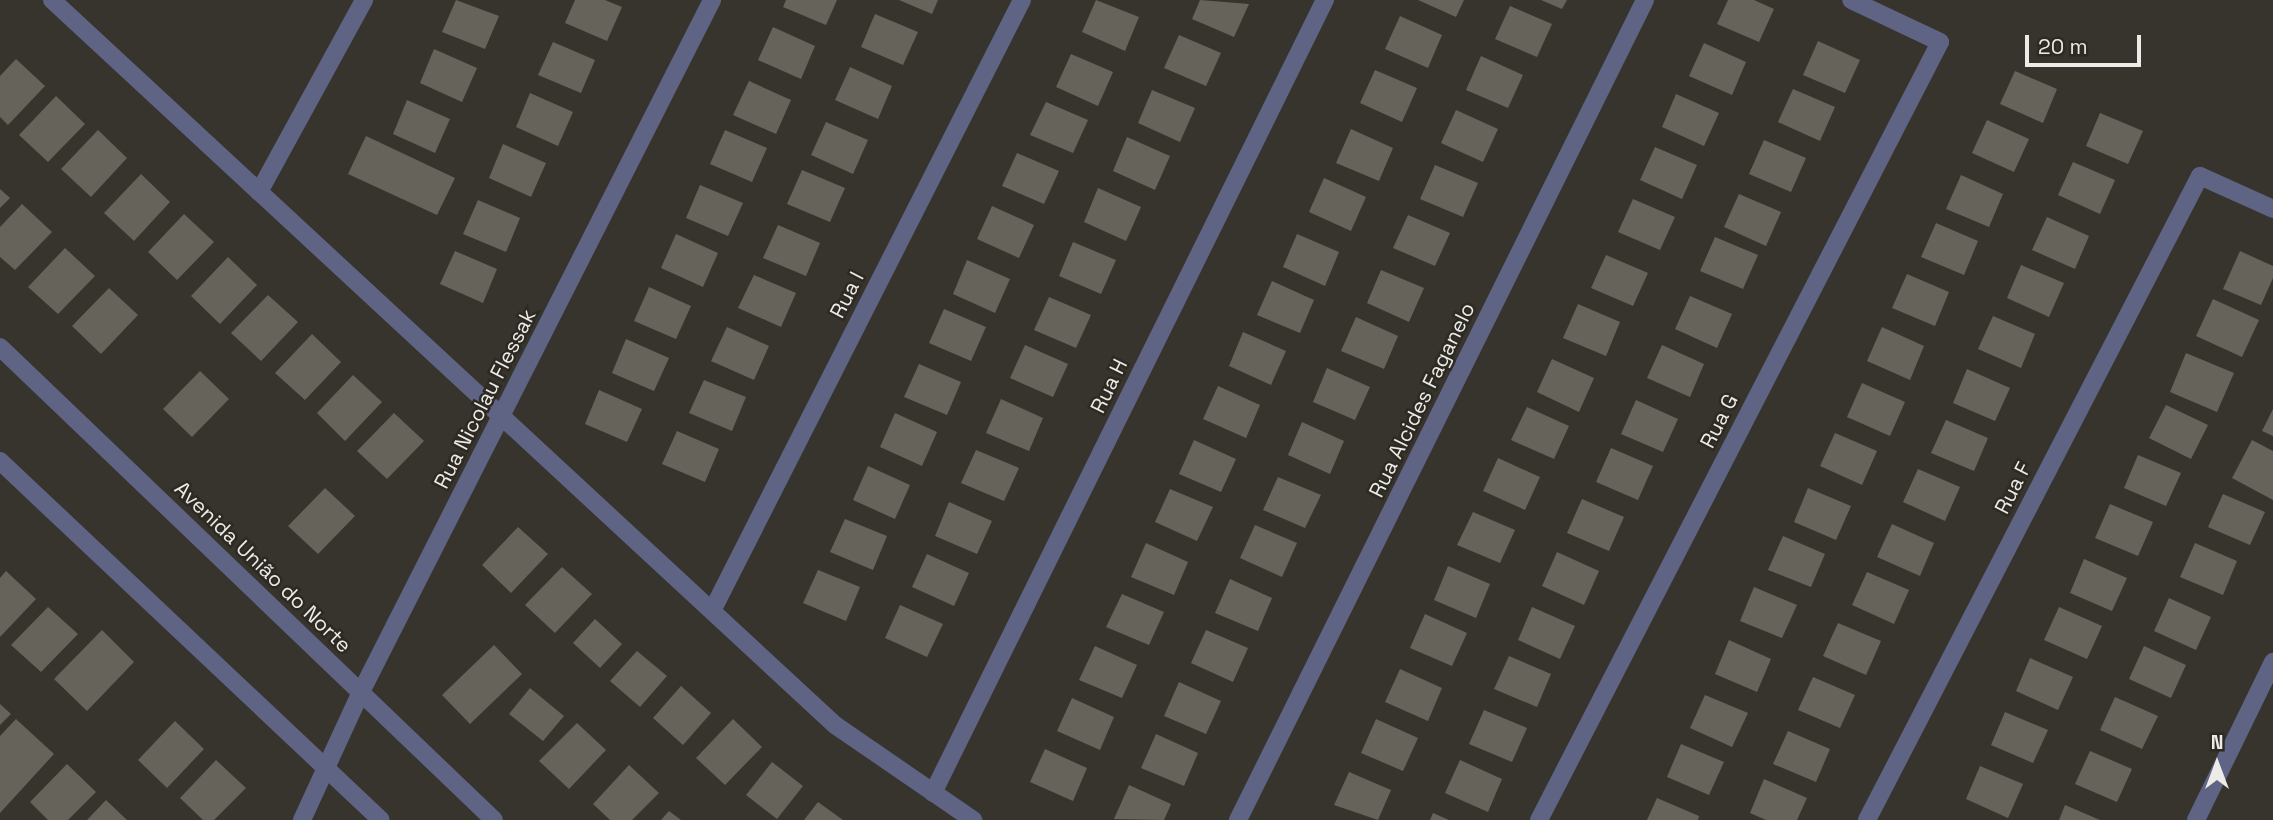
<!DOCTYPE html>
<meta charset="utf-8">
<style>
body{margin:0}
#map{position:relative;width:2273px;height:820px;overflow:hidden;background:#37342d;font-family:"Space Grotesk",sans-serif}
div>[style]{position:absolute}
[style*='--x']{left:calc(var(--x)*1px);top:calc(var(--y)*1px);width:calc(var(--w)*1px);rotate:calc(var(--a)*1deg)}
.building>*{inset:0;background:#66635b}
.street>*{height:18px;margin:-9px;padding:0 9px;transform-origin:9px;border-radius:9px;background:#5f6485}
span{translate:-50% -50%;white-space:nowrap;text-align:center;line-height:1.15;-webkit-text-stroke:5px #2d2a24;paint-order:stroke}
.street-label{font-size:21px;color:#edebe7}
.north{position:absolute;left:2182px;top:729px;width:70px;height:70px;-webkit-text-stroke:5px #2d2a24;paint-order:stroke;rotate:0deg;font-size:19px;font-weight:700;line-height:28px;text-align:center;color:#edebe7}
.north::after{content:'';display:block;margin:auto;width:24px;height:32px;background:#edebe7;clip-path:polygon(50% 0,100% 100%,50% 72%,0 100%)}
.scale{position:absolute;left:2025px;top:35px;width:116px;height:32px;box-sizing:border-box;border:4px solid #edebe7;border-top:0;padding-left:9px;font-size:21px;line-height:24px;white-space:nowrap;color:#edebe7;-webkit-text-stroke:5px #2d2a24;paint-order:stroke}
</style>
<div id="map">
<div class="building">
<div style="clip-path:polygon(456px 0,499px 16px,485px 49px,442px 32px)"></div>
<div style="clip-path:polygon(575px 0,605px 0,622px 7px,607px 41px,565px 23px)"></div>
<div style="clip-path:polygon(786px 0,837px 0,826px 25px,783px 7px)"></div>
<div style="clip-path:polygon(899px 0,938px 0,932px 14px)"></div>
<div style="clip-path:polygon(1096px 0,1139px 17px,1125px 51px,1082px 32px)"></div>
<div style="clip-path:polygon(1200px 0,1249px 4px,1234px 37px,1192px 19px)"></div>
<div style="clip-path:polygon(1418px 0,1464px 0,1456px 17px)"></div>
<div style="clip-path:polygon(1541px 0,1567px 0,1562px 9px)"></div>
<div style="clip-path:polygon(1728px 0,1754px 0,1774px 9px,1759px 42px,1717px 24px)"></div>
<div style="clip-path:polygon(1510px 6px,1552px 24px,1537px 57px,1495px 39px)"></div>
<div style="clip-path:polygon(875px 14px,918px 32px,903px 65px,861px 47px)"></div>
<div style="clip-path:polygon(1400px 16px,1442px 35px,1428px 68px,1385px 49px)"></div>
<div style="clip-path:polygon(773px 27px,815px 46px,801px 79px,758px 60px)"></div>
<div style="clip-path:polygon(1179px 35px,1221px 53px,1206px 86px,1164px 68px)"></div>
<div style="clip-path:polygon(1818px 41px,1860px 60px,1845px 93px,1803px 75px)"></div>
<div style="clip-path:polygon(553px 42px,595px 60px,581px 93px,538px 75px)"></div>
<div style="clip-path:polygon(1704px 43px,1746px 62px,1732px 95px,1689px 76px)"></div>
<div style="clip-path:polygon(434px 49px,477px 68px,462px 102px,420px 83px)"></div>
<div style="clip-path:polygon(1071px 54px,1113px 72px,1098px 106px,1056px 87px)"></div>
<div style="clip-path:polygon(1481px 56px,1523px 75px,1508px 108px,1466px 90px)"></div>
<div style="clip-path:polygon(16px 59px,45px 86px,8px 125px,0 117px,0 76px)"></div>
<div style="clip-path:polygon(850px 67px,892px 86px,878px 119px,835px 100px)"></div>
<div style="clip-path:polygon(1375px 70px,1417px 88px,1402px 122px,1360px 103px)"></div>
<div style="clip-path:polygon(2015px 71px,2057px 89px,2043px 123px,2000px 104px)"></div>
<div style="clip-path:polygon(749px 81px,791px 100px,776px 134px,733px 115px)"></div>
<div style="clip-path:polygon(1793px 89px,1835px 107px,1820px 141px,1778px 122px)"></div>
<div style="clip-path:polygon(1152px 90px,1195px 108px,1180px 142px,1138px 123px)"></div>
<div style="clip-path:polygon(530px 93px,573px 112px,558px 146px,516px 127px)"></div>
<div style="clip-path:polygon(1676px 94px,1719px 113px,1704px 146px,1662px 127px)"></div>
<div style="clip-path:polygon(56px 96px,85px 124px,48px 162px,19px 135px)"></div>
<div style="clip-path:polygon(407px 100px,450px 119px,435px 153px,393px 134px)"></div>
<div style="clip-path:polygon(1046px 102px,1088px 120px,1073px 153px,1030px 135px)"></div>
<div style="clip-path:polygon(1456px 110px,1498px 129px,1483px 162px,1441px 143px)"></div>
<div style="clip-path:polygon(2100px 113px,2143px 131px,2128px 164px,2086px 146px)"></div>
<div style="clip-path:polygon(1987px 120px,2029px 139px,2014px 172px,1972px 153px)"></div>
<div style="clip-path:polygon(826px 122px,868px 140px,853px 174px,811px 155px)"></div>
<div style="clip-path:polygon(1351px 129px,1393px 148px,1379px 181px,1336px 163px)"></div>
<div style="clip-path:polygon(98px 130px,127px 158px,91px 197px,61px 169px)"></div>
<div style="clip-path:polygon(725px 130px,767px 148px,752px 182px,710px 164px)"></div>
<div style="clip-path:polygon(366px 136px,455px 178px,437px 215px,348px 174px)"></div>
<div style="clip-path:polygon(1127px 137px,1170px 156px,1155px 190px,1113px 171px)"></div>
<div style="clip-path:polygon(1764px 140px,1806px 158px,1791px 192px,1749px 174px)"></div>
<div style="clip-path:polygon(503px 144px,546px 163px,531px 197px,489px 178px)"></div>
<div style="clip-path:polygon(1655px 147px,1697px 165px,1682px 199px,1640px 180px)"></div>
<div style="clip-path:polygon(1017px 153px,1059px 171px,1044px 204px,1002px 186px)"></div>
<div style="clip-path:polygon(2073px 162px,2115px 180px,2100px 214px,2058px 195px)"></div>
<div style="clip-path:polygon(1435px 165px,1478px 183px,1463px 217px,1420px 199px)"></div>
<div style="clip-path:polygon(802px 170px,845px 188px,830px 222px,787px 204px)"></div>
<div style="clip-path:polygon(141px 174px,170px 202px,134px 241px,104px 213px)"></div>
<div style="clip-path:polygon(1961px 175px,2003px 194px,1989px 227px,1946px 209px)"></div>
<div style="clip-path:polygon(1324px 178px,1366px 197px,1351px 231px,1309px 212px)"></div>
<div style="clip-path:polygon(700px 185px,743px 203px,728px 236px,686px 218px)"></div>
<div style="clip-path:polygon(1098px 188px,1141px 207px,1126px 241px,1084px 222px)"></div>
<div style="clip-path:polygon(0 189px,10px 198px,0 208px)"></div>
<div style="clip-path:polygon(1739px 194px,1781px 212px,1766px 246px,1724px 227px)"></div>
<div style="clip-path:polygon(1633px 199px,1675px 217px,1660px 250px,1618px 232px)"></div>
<div style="clip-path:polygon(478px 200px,520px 218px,506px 252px,463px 234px)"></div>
<div style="clip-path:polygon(22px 204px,52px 232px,15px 270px,0 257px,0 227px)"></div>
<div style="clip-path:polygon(992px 206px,1034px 225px,1019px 258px,977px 239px)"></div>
<div style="clip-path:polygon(184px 214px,214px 242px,177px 280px,148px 252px)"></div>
<div style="clip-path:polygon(1408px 215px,1450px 233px,1435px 266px,1393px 248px)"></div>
<div style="clip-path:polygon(2047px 217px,2089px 236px,2075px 269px,2032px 250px)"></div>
<div style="clip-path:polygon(1936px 223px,1978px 241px,1964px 275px,1921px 257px)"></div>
<div style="clip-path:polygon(778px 225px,820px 243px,806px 276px,763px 258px)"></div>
<div style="clip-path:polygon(676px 234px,718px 253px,703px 287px,661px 268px)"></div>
<div style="clip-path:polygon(1297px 234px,1339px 252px,1325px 286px,1283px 267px)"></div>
<div style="clip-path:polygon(1715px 237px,1758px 255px,1743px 289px,1700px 271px)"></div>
<div style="clip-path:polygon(1073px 242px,1116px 260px,1101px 294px,1059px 276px)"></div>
<div style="clip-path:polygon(65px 248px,95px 276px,58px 314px,28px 287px)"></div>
<div style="clip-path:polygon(455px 251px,497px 269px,483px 303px,440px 284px)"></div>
<div style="clip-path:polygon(2240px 251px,2273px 266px,2273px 278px,2261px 305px,2223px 289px)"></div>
<div style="clip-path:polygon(1606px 255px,1648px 273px,1633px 306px,1591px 288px)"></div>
<div style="clip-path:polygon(228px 257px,257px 285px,220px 324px,191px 296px)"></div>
<div style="clip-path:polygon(967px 260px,1010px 279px,995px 313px,953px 294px)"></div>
<div style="clip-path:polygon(2021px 265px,2064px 283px,2049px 317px,2007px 298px)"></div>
<div style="clip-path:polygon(1381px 270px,1424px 288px,1409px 322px,1367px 303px)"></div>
<div style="clip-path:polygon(1907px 274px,1949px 292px,1935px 326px,1892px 308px)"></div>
<div style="clip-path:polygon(754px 275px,796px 293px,781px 327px,738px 308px)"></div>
<div style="clip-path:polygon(1272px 281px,1314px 300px,1300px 333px,1257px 315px)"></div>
<div style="clip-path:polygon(649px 287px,691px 306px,676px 339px,634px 321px)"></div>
<div style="clip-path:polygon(109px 288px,138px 315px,101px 354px,72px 326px)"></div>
<div style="clip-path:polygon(268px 295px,298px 322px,261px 361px,231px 333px)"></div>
<div style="clip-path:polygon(1690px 296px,1732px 314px,1717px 348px,1675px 329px)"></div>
<div style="clip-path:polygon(1049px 297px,1091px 315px,1076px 348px,1034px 330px)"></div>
<div style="clip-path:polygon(2213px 299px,2259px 320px,2242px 357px,2196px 336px)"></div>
<div style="clip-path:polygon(1578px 304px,1620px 322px,1606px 356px,1563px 338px)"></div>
<div style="clip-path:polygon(944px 309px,986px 327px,971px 361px,929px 343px)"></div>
<div style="clip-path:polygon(1993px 316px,2035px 334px,2021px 368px,1978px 349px)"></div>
<div style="clip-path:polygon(1356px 317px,1398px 336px,1384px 369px,1341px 351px)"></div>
<div style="clip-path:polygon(727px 327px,769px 346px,754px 380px,711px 361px)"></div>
<div style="clip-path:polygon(1882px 327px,1924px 346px,1910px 380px,1867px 361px)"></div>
<div style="clip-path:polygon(1243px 332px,1286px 351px,1271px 385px,1229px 366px)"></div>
<div style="clip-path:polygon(312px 334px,341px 362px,305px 400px,275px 373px)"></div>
<div style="clip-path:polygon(626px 339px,669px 358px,654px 391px,612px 373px)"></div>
<div style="clip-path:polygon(1025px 345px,1068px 364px,1053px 397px,1010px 378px)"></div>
<div style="clip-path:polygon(1662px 345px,1704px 364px,1690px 397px,1647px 378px)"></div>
<div style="clip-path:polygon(2186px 353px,2234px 373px,2217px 412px,2170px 392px)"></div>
<div style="clip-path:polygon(1552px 359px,1594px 378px,1579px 412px,1537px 392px)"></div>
<div style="clip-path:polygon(919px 364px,961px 382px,947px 415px,904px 397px)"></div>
<div style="clip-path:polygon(1327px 368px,1370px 387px,1355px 420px,1313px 402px)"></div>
<div style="clip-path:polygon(1967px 369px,2010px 388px,1995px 421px,1953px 403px)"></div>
<div style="clip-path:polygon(200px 371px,229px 399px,192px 437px,163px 409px)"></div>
<div style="clip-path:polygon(353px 375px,382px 402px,345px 441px,317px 413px)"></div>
<div style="clip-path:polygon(704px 380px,746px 397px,732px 431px,689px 413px)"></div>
<div style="clip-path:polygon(1862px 383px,1905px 402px,1890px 436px,1847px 417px)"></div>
<div style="clip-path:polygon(1218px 386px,1260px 405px,1246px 438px,1203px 419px)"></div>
<div style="clip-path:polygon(599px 390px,642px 409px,627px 442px,585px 424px)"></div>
<div style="clip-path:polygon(1001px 399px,1043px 418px,1029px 451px,986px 433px)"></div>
<div style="clip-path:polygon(1636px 400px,1678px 419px,1663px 452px,1621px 434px)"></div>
<div style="clip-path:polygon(2166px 405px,2208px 425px,2191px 459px,2149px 438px)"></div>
<div style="clip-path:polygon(1527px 407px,1569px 426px,1554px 459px,1511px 440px)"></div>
<div style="clip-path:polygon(2273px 409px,2273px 436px,2262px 431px)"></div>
<div style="clip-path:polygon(394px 413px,424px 441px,387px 479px,357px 451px)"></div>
<div style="clip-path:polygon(895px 413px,937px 432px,922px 466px,880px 447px)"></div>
<div style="clip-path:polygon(1946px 420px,1988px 438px,1974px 471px,1931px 453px)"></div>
<div style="clip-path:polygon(1302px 422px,1344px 441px,1330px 474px,1288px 455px)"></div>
<div style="clip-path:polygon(677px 431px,719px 449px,705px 482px,662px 464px)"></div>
<div style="clip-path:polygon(1835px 433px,1877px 451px,1862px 485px,1820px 466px)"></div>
<div style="clip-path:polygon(1194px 440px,1236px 459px,1221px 492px,1179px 474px)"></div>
<div style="clip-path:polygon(2252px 440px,2273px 451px,2273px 500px,2232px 478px)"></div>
<div style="clip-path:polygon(1611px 448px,1653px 466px,1638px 500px,1596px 482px)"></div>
<div style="clip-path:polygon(976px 450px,1019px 468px,1004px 501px,961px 483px)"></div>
<div style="clip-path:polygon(2138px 455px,2181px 473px,2166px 506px,2124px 488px)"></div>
<div style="clip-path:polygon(1498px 458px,1540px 477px,1525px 510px,1483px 491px)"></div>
<div style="clip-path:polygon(868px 466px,910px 485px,895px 519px,853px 500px)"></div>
<div style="clip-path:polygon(1918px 469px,1960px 487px,1945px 521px,1903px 502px)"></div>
<div style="clip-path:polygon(1278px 477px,1321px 495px,1305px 528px,1263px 510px)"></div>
<div style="clip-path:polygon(325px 488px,355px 516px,318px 554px,288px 526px)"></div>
<div style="clip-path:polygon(1808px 488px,1851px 506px,1836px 540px,1794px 522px)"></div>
<div style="clip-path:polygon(1170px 489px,1213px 507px,1197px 541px,1155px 522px)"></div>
<div style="clip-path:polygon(2223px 494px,2265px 512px,2250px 545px,2208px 527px)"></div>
<div style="clip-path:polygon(1582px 499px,1624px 517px,1609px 551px,1567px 533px)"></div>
<div style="clip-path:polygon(949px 502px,992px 521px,977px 554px,935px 536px)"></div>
<div style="clip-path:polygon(2110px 504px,2153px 522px,2138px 556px,2095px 538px)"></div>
<div style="clip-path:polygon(1473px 512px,1515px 530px,1500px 563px,1457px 545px)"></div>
<div style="clip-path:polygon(845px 519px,887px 536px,873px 570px,830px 552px)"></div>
<div style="clip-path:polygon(1892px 524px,1934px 543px,1920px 576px,1877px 557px)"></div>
<div style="clip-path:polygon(1255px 525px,1297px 543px,1282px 577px,1240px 558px)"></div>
<div style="clip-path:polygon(518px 527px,548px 554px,511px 593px,482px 565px)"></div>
<div style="clip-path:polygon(1783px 536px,1825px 554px,1811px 587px,1768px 570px)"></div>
<div style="clip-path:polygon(1146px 543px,1188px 562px,1174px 595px,1131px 577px)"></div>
<div style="clip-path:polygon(2195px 543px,2237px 561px,2223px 595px,2180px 577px)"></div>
<div style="clip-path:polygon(1557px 552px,1599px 571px,1584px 605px,1542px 586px)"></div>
<div style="clip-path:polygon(927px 554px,969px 573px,954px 606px,912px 587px)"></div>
<div style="clip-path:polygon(2084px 559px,2127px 578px,2112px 611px,2070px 593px)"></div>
<div style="clip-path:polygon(1448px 566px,1490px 584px,1476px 618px,1434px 600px)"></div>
<div style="clip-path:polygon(562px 567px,592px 594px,555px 633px,525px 605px)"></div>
<div style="clip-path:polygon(818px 570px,860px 587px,846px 621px,803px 603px)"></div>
<div style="clip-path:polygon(6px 571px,36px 599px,0 637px,0 578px)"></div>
<div style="clip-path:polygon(1867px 572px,1909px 590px,1894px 624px,1852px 605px)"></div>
<div style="clip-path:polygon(1230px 579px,1272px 598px,1258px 631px,1215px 613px)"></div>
<div style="clip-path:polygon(1754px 587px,1797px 605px,1782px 638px,1740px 621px)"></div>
<div style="clip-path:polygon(1122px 594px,1164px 612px,1149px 645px,1106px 627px)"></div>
<div style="clip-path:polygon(2169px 598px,2211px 617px,2196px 650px,2154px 631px)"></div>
<div style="clip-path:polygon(900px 605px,943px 624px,927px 657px,885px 638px)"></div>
<div style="clip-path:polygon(48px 607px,78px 634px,41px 672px,11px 645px)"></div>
<div style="clip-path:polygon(1532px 607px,1575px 626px,1560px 659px,1518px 640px)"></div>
<div style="clip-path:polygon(2059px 607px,2102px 626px,2087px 659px,2044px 640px)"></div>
<div style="clip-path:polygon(1425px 614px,1467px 633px,1452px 666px,1410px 648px)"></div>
<div style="clip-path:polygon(595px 619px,622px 644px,600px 668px,573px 643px)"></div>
<div style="clip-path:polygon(1838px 623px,1881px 641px,1866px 675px,1823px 656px)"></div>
<div style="clip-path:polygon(102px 630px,134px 662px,87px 711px,54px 679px)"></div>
<div style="clip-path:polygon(1206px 630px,1248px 648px,1233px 682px,1191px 663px)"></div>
<div style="clip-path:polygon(1729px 640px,1771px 659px,1757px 692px,1715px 674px)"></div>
<div style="clip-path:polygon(494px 645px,522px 674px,470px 724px,442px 695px)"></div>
<div style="clip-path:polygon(1095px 646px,1137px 665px,1122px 698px,1079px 680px)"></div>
<div style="clip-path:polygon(2144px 646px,2186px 665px,2171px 698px,2129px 679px)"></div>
<div style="clip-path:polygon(637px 651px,667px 676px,640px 707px,610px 681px)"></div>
<div style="clip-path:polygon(1509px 656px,1551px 674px,1537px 707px,1494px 689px)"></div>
<div style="clip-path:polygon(2030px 658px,2073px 677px,2058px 710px,2016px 691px)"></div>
<div style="clip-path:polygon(1400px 669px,1442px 688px,1428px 721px,1385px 702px)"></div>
<div style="clip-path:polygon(1813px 677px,1855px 695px,1840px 728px,1798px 710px)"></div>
<div style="clip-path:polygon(1179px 682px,1221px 701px,1206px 734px,1164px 716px)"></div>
<div style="clip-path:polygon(681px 686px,711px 713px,683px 745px,653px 718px)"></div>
<div style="clip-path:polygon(530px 688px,564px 716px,543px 741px,509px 714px)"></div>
<div style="clip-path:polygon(1705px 695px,1748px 713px,1732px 747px,1690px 728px)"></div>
<div style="clip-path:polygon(2115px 697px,2158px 716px,2142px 749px,2100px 730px)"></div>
<div style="clip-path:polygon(1072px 698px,1114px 717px,1100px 750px,1057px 731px)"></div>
<div style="clip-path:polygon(0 704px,11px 714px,0 725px)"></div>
<div style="clip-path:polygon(1484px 710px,1527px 728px,1512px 762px,1469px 744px)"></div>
<div style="clip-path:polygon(2005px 712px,2048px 730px,2033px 763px,1991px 745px)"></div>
<div style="clip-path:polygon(16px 719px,54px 754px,0 813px,0 736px)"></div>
<div style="clip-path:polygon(733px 719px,762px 747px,725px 785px,696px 758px)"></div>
<div style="clip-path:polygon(1376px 719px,1418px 738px,1403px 771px,1361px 753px)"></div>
<div style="clip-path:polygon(175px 721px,204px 749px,167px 788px,138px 760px)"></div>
<div style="clip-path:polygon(577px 723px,606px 750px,569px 789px,539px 761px)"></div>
<div style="clip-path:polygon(1788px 731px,1830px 749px,1816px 782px,1773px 764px)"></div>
<div style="clip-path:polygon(1156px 734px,1198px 753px,1184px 786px,1141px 768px)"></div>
<div style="clip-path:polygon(1681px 744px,1724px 762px,1709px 795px,1667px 777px)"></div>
<div style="clip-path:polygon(1045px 749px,1087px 768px,1073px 801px,1030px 782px)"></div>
<div style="clip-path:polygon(2090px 751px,2132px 769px,2117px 802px,2075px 784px)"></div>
<div style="clip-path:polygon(216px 760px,246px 788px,214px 820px,203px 820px,180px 798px)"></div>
<div style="clip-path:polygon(1460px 760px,1502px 779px,1488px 812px,1445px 793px)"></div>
<div style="clip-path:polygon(772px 762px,803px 786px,777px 819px,746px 795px)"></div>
<div style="clip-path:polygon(67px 764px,96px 792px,68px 820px,48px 820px,30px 802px)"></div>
<div style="clip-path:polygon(629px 765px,659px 793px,632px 820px,610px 820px,593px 804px)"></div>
<div style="clip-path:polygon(1980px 766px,2023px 784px,2008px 818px,1966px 799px)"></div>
<div style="clip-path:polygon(1349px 772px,1391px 790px,1378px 820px,1334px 805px)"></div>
<div style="clip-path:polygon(1764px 779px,1807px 798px,1797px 820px,1766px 820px,1750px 813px)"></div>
<div style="clip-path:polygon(1129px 785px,1171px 804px,1164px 820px,1114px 819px)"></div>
<div style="clip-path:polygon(1657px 798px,1699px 816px,1698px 820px,1647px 820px)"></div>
<div style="clip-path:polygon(106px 800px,127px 820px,87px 820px)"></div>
<div style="clip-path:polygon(818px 802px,843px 820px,804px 820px)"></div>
<div style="clip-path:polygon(2065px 805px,2100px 820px,2059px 820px)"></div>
<div style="clip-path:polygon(669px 811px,681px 820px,661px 820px)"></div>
<div style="clip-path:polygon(1433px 813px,1449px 820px,1430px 820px)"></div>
</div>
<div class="street">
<div style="--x:52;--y:0;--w:1067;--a:42.8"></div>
<div style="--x:835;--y:725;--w:168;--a:34.5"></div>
<div style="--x:259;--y:192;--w:219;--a:-61.3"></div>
<div style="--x:0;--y:347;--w:684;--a:43.76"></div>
<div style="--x:0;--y:461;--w:523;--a:43.3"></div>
<div style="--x:712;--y:611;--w:685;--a:-63.1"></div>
<div style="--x:933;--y:793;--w:885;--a:-63.7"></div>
<div style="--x:302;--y:820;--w:141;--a:-65.3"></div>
<div style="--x:361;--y:692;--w:776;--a:-63.1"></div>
<div style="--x:1238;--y:820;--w:915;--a:-63.6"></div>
<div style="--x:1539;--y:820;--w:875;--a:-62.73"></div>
<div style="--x:1940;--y:42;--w:98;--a:-154.7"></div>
<div style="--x:1867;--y:820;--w:725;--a:-62.66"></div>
<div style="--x:2200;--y:176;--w:80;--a:24.3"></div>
<div style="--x:2196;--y:820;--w:176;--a:-64"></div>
</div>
<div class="street-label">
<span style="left:847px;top:295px;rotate:-63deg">Rua I</span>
<span style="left:1109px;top:386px;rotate:-64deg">Rua H</span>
<span style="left:485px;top:399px;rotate:-63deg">Rua Nicolau Flessak</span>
<span style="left:1422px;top:400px;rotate:-64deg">Rua Alcides Faganelo</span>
<span style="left:1719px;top:421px;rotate:-63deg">Rua G</span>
<span style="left:2013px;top:488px;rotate:-63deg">Rua F</span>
<span style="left:263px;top:567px;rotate:44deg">Avenida União do Norte</span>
</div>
<div class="north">N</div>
<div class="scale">20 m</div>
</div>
